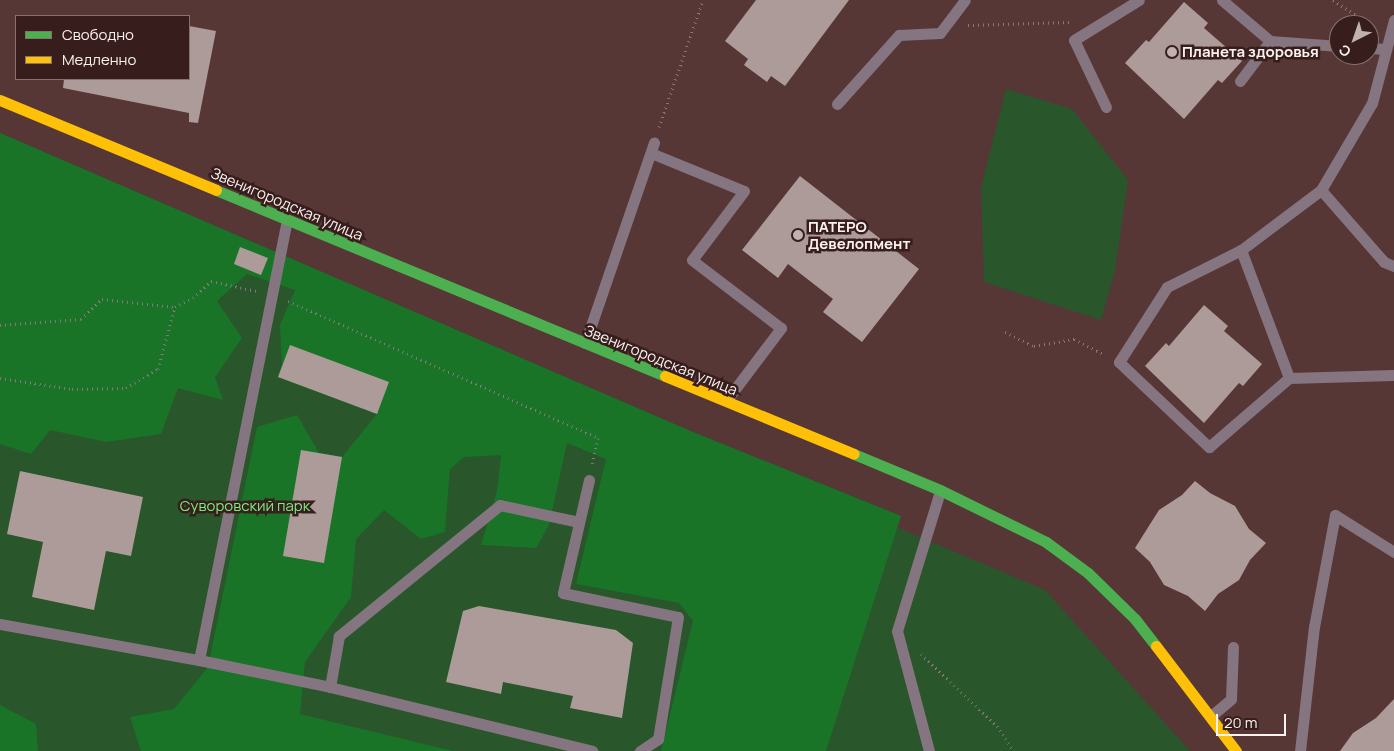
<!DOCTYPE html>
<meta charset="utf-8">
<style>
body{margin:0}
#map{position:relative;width:1394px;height:751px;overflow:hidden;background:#563735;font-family:Manrope,sans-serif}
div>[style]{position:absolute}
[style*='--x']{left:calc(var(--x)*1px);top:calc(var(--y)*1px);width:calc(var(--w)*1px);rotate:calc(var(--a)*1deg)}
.green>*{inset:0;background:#29562a}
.forest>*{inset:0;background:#197427}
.building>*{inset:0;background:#ac9b99}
.path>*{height:3px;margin-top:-1.5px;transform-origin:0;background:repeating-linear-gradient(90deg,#87787e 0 1px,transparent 0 5px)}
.lane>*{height:11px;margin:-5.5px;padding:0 5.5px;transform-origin:5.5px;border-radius:5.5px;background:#857581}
.fast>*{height:11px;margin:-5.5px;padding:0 5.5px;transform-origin:5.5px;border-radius:5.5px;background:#4caf50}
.slow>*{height:11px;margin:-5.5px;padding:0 5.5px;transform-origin:5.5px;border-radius:5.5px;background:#ffc107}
.dots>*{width:14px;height:14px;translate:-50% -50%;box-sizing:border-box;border:2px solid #371d1b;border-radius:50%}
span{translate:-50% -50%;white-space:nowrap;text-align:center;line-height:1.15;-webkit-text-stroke:5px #371d1b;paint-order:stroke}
.poi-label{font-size:15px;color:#faf2f1;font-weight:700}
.left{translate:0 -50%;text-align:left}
.street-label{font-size:15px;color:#faf2f1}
.park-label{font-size:15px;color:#76ed7f}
.legend{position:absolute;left:15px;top:15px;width:175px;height:65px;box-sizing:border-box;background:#371d1b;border:1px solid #857271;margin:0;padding:6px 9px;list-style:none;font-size:15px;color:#faf2f1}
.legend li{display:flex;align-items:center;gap:10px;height:25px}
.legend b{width:25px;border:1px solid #857271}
.north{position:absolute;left:1329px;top:15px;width:50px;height:50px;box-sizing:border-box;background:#371d1b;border:1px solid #857271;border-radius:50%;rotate:221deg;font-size:14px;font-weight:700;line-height:20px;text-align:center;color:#faf2f1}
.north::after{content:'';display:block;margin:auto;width:18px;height:22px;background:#c1b1af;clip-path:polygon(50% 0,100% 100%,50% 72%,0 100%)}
.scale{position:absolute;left:1216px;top:714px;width:70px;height:22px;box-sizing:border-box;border:2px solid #faf2f1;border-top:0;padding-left:6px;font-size:15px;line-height:18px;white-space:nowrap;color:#faf2f1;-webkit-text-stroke:4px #371d1b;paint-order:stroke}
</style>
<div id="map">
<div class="green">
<div style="clip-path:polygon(1006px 89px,1072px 109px,1128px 180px,1115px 271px,1101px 320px,984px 282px,981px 187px)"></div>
<div style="clip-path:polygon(0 133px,693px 432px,901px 516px,896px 527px,1045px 590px,1190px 751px,0 751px)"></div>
</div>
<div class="forest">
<div style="clip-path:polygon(0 133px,693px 432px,901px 516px,826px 751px,661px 751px,693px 621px,679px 603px,576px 584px,606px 459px,567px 443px,549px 525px,536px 548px,481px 545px,497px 491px,501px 455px,464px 457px,450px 469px,445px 532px,421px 539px,384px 510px,356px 539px,351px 597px,305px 662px,300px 714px,453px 751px,141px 751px,130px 717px,174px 709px,208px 667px,257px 427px,297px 415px,319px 453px,342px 457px,377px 414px,278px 377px,282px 365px,280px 325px,295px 290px,247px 274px,217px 301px,242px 338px,215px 377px,223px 400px,178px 388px,161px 434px,106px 442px,50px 430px,31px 454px,0 444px)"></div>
<div style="clip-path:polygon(0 705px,36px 724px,38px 751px,0 751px)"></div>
</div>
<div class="building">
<div style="clip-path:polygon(756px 0,849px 0,785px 86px,771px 76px,767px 82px,744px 65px,748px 59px,725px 41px)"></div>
<div style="clip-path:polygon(1184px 2px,1208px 23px,1204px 28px,1242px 61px,1222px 83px,1218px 80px,1184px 119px,1125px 63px,1146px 40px,1149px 42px)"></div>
<div style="clip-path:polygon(189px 26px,216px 31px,198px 123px,189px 122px,189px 113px,63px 88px,64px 79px,189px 79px)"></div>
<div style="clip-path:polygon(800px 176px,919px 269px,862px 342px,823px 312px,833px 299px,788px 264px,778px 278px,742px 250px)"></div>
<div style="clip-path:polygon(240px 247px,268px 258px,261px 275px,234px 264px)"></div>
<div style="clip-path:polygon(1204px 305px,1228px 326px,1224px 331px,1262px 364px,1243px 386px,1239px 383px,1204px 423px,1145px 366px,1166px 343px,1169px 346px)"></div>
<div style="clip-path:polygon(290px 345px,389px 382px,377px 414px,278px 377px)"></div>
<div style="clip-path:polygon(301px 450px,342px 457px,324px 563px,283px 556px)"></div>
<div style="clip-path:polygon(20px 471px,143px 497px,131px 556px,106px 551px,94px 610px,32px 597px,43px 542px,7px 534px)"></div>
<div style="clip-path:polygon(1195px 481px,1210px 493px,1235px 506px,1249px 529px,1266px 543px,1250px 560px,1239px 580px,1218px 594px,1205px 611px,1188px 596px,1164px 585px,1150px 562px,1135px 548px,1159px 510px,1182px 495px)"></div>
<div style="clip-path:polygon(479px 606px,616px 630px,633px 643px,622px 718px,570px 708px,573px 696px,503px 682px,501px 694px,446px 682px,463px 611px)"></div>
<div style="clip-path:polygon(1394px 699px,1394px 751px,1340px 751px,1353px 733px,1376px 718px)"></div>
</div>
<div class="path">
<div style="--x:1333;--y:0;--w:49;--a:33.4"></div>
<div style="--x:968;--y:25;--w:101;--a:-1.7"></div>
<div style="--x:659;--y:127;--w:134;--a:-70.9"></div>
<div style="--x:288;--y:301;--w:339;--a:23.8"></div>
<div style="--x:598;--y:438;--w:27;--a:103"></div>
<div style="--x:0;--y:325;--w:81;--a:-4.2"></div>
<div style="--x:81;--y:319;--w:29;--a:-44"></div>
<div style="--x:102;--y:299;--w:73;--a:6.3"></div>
<div style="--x:175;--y:307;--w:20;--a:-27"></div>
<div style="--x:193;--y:298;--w:25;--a:-43"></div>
<div style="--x:211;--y:281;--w:46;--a:12.5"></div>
<div style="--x:1005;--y:332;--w:32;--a:26"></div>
<div style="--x:1034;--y:346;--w:41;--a:-9.9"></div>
<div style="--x:1074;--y:339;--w:35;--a:27"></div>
<div style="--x:0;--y:378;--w:73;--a:8.7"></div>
<div style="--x:72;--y:389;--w:54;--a:-1.1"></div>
<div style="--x:126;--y:388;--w:37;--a:-31"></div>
<div style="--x:158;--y:369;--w:64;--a:-74.7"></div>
<div style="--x:921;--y:654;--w:105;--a:43.5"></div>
<div style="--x:997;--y:726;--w:30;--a:56"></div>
</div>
<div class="lane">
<div style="--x:1222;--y:0;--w:63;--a:40.5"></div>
<div style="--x:1270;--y:41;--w:69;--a:4.1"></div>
<div style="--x:1394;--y:20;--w:86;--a:104.8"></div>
<div style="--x:1372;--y:103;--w:101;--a:120.4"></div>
<div style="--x:1321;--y:190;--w:100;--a:143.1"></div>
<div style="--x:1241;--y:250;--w:137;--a:69.4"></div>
<div style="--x:1289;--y:378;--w:105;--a:-1.6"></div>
<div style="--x:1369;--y:48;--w:17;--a:3"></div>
<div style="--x:1240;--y:81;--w:50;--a:-53.1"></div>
<div style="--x:837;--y:104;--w:93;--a:-48.1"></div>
<div style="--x:899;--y:35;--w:41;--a:-2.8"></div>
<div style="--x:940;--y:33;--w:41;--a:-52.9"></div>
<div style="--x:1106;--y:107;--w:74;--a:-115.5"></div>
<div style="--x:1074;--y:40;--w:76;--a:-31.6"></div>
<div style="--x:651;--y:153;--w:100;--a:22.2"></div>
<div style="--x:744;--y:191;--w:86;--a:127"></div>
<div style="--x:692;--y:260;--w:112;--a:37.4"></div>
<div style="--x:781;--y:328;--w:91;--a:127"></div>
<div style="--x:1321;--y:190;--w:96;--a:48.8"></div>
<div style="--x:1384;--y:262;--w:11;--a:22"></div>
<div style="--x:1241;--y:250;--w:83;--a:153.4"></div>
<div style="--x:1167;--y:287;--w:89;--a:122.6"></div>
<div style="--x:1119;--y:362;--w:124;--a:43.4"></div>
<div style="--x:1209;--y:447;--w:106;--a:-40.8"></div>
<div style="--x:585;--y:343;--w:212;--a:-71"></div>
<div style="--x:589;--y:480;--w:116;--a:103"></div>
<div style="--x:563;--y:593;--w:117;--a:11.8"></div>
<div style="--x:678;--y:617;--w:124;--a:99.3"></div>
<div style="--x:658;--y:739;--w:22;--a:146"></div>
<div style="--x:579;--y:522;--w:81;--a:-167.9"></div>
<div style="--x:500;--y:505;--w:208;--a:140.9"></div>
<div style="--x:339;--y:636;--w:52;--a:100"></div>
<div style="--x:330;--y:687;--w:270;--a:13.7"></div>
<div style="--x:0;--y:624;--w:202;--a:10.3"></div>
<div style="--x:199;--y:660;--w:449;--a:-78.7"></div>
<div style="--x:199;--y:660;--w:134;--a:11.6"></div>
<div style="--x:1211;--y:716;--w:26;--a:-40"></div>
<div style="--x:1231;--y:699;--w:52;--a:-87.8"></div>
<div style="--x:929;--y:751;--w:124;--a:-104.9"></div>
<div style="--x:897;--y:631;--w:146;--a:-72.9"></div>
<div style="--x:1300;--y:751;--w:125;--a:-83.6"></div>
<div style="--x:1314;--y:627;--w:114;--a:-79.4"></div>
<div style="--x:1335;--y:515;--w:70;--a:32.1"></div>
</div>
<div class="fast">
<div style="--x:216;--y:190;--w:486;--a:22.5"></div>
<div style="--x:854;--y:454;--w:93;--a:22.7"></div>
<div style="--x:940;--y:490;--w:118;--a:26.1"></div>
<div style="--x:1046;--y:542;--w:52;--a:36.4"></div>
<div style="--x:1088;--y:573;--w:66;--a:44.4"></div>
<div style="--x:1135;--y:619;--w:34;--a:52"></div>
</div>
<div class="slow">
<div style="--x:0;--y:100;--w:234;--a:22.6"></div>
<div style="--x:665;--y:376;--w:204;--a:22.4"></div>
<div style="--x:1156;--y:646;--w:132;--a:52.7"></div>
</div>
<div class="dots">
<div style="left:1172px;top:52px;background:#c1b1af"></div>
<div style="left:798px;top:235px;background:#c1b1af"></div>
</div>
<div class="poi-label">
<span class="left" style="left:1182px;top:52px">Планета здоровья</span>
<span class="left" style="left:808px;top:235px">ПАТЕРО<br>Девелопмент</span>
</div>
<div class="street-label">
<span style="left:287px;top:204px;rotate:23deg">Звенигородская улица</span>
<span style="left:661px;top:360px;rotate:22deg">Звенигородская улица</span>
</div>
<div class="park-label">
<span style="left:245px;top:506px">Суворовский парк</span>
</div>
<ul class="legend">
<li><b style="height:6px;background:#4caf50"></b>Свободно</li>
<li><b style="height:6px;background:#ffc107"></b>Медленно</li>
</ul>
<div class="north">С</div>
<div class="scale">20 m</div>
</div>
